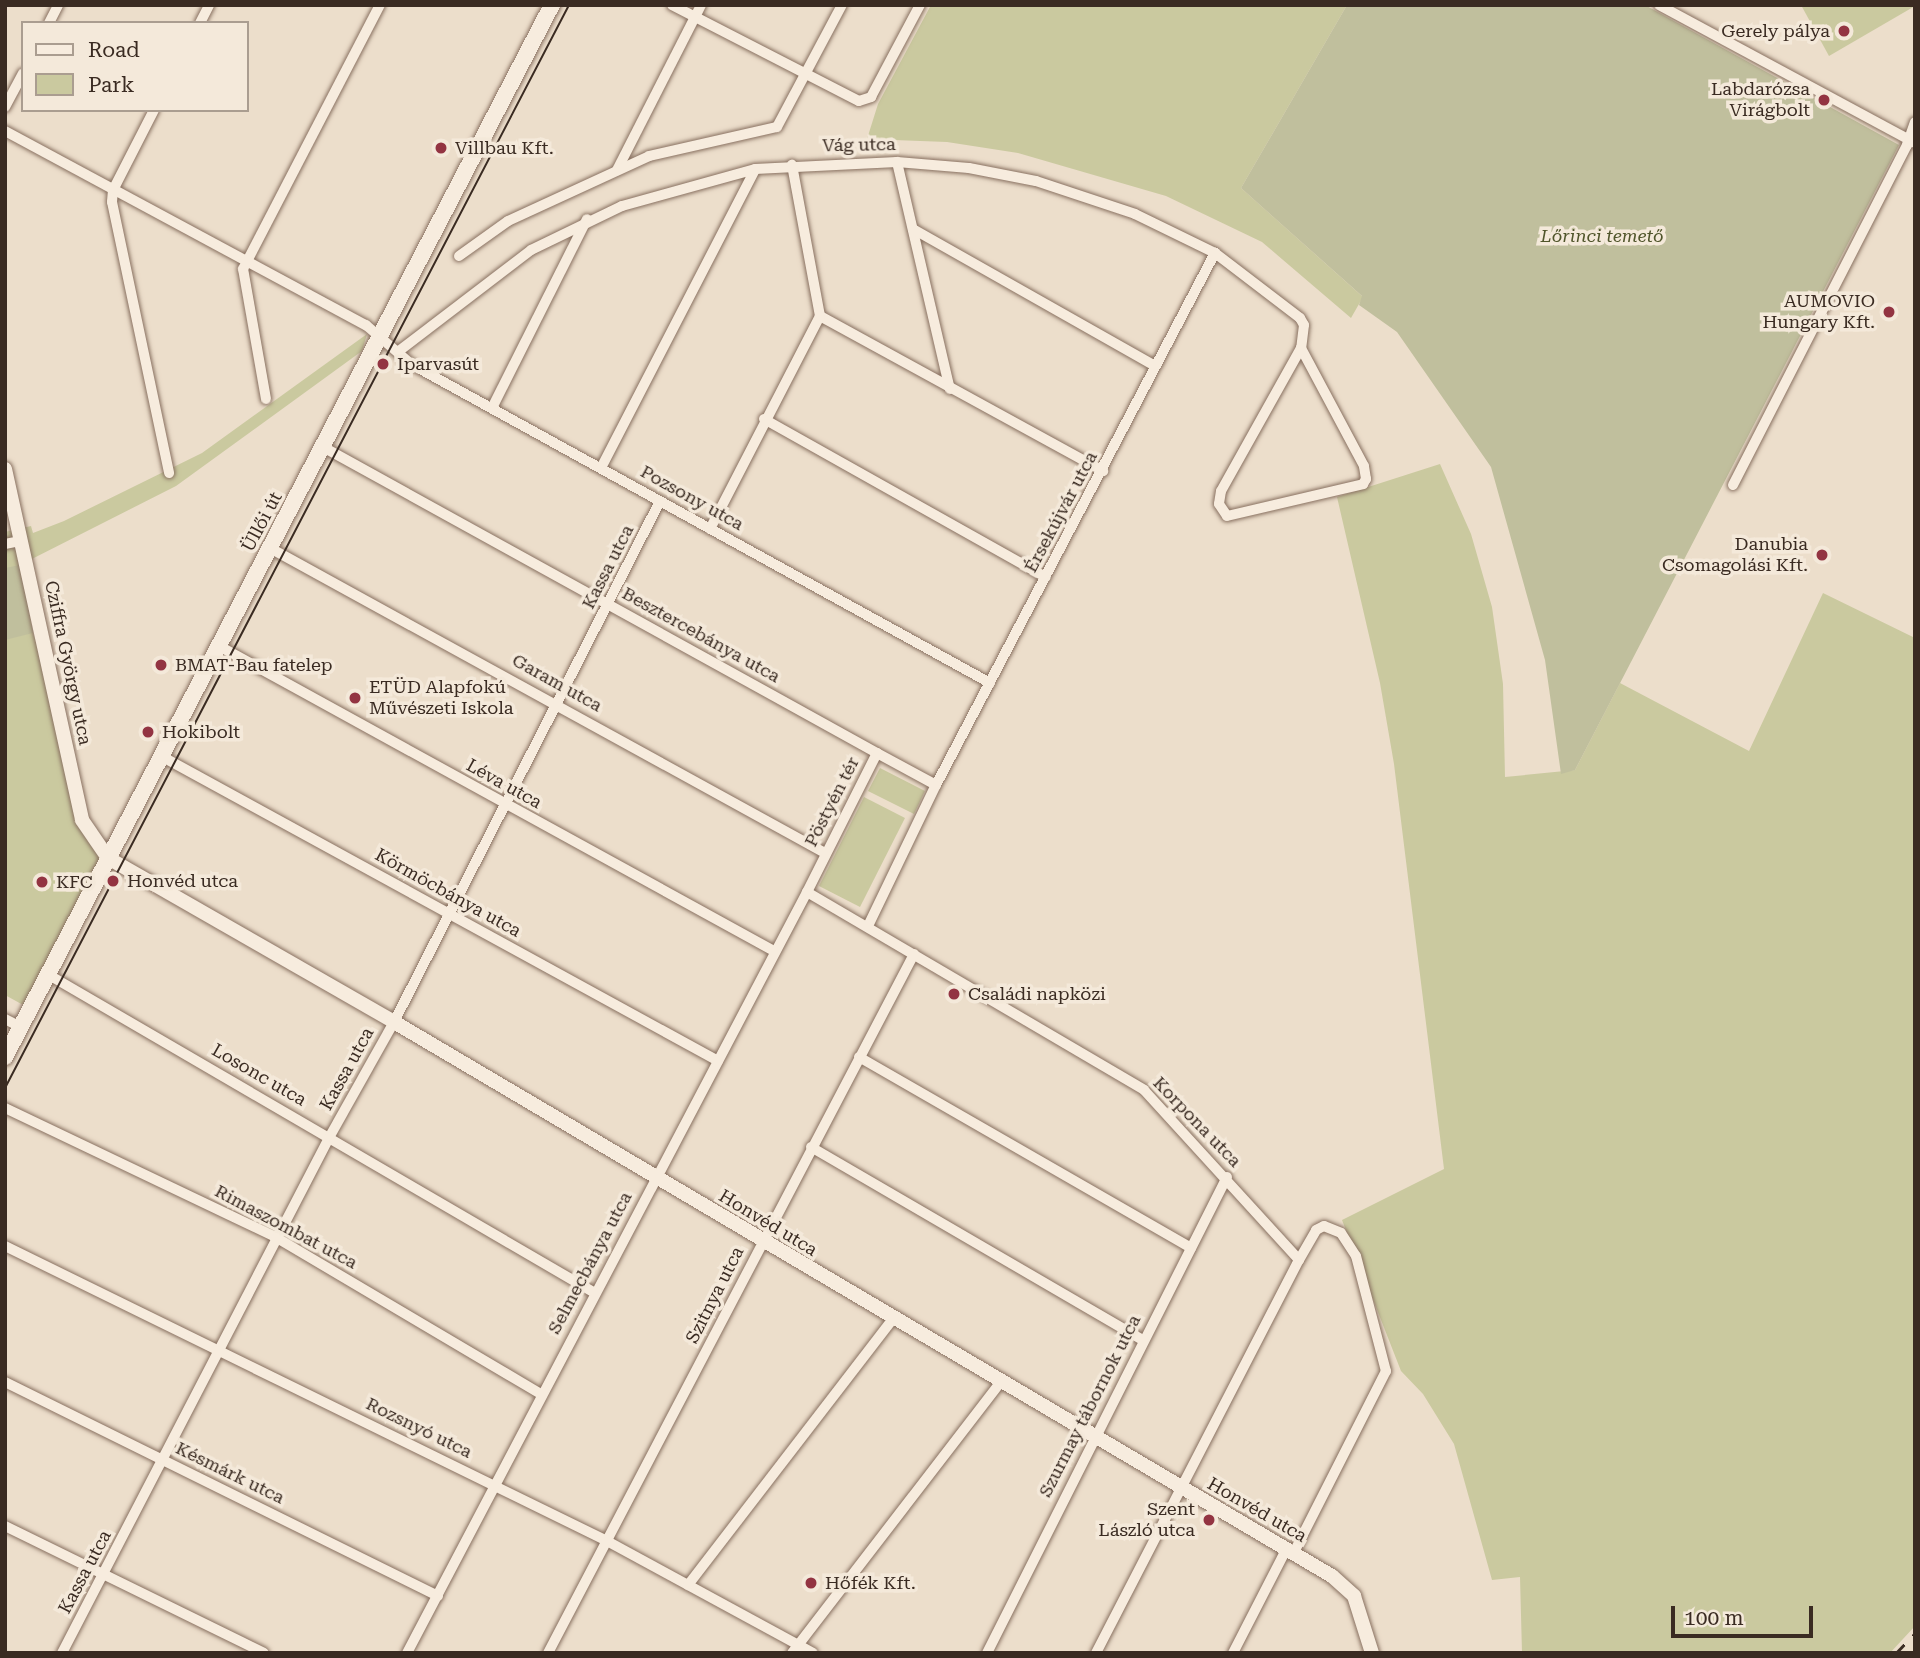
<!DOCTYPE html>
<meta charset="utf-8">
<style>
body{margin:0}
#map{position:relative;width:1920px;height:1658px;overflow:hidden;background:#ecdecb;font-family:"Roboto Serif",serif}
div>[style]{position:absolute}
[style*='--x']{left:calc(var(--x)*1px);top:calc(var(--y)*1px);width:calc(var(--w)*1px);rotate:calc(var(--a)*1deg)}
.green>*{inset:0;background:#cac99f}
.cemetery>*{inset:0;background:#c0bf9d}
.roads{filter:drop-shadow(0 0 2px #887060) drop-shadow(0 0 2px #887060)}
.minor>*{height:10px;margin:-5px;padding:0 5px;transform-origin:5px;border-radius:5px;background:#f7ecde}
.tertiary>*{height:14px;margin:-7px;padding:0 7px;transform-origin:7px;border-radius:7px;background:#f7ecde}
.secondary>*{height:16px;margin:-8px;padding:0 8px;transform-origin:8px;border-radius:8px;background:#f7ecde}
.tram>*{height:2px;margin:-1px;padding:0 1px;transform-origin:1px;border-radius:1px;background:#3a2b22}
.rail>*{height:2.5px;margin-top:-1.25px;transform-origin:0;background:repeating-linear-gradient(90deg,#3a2b22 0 12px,transparent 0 24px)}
.dots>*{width:19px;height:19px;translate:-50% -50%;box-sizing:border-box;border:4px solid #f4e9da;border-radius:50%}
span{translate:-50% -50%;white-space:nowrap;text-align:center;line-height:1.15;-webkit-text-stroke:7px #f4e9da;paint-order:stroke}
.poi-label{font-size:18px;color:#3a2b22}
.right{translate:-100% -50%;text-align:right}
.left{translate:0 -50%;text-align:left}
.street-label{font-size:18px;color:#3a2b22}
.park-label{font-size:18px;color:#50552b;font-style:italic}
.frame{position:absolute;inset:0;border:7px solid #3a2b22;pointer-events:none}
.legend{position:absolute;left:21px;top:21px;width:228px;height:91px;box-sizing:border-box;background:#f4e9da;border:2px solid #aa9d90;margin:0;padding:9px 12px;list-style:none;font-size:21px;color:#3a2b22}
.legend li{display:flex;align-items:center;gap:14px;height:35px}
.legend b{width:35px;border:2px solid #aa9d90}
.scale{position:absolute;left:1671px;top:1606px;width:142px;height:32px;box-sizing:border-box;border:4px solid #3a2b22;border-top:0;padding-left:9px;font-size:21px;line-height:24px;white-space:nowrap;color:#3a2b22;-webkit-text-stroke:5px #f4e9da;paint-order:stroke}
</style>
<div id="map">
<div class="green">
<div style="clip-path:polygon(931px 5px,1347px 5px,1241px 188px,1363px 297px,1351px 318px,1262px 242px,1166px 196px,1018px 153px,947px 142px,867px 139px,878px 104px)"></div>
<div style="clip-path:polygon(1801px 5px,1915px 5px,1915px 6px,1829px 56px)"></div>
<div style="clip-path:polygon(367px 334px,362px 351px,176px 486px,20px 565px,33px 633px,69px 747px,83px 814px,105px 850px,25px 1006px,5px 995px,5px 532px,31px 526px,33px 533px,64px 521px,202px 453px)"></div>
<div style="clip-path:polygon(1440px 464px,1471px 534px,1492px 607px,1503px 684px,1505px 777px,1575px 770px,1620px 683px,1749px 751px,1823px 593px,1915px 638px,1915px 1626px,1890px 1653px,1522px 1653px,1520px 1577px,1492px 1580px,1454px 1444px,1423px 1394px,1401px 1371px,1342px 1220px,1444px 1169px,1394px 764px,1380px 683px,1337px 497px)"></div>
<div style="clip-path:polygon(880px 768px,925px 791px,914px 814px,868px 791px)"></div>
<div style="clip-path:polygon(864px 797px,905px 818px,860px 907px,819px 886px)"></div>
</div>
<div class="cemetery">
<div style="clip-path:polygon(1347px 5px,1645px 5px,1899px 145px,1575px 770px,1561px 774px,1545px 660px,1491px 467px,1397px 332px,1359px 305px,1362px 296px,1241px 188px)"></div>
<div style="clip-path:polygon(20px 565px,33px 633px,5px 640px,5px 568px)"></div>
</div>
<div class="roads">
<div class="minor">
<div style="--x:672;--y:5;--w:210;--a:27.2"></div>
<div style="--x:859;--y:101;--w:13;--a:-18"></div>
<div style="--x:871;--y:97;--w:104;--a:-62"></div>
<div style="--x:1659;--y:5;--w:291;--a:28.3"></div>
<div style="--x:49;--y:23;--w:20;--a:-63"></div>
<div style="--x:200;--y:23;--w:20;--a:-63"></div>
<div style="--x:5;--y:107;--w:38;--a:-62"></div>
<div style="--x:154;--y:110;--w:90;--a:117.1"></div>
<div style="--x:113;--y:190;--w:12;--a:95"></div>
<div style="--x:112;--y:202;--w:277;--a:78.1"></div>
<div style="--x:5;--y:131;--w:410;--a:28.3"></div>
<div style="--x:366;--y:325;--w:60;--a:40.9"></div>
<div style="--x:411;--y:364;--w:661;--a:28.85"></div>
<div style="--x:897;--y:162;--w:233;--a:76.9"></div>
<div style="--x:617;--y:170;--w:185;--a:-63"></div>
<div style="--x:913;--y:229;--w:278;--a:29.5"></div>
<div style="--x:459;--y:256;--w:60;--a:-35.5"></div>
<div style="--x:508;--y:221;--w:155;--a:-24.7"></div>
<div style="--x:649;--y:156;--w:131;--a:-12.8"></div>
<div style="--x:777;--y:127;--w:138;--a:-62"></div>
<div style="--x:820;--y:316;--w:323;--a:28.7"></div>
<div style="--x:399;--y:351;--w:166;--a:-37.4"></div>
<div style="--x:531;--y:250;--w:101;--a:-25.8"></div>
<div style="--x:622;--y:206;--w:138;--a:-15.5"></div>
<div style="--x:755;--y:169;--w:142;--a:-2.8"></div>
<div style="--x:897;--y:162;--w:72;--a:4.8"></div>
<div style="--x:969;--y:168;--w:68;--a:11"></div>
<div style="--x:1036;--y:181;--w:104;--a:18.4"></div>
<div style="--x:1135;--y:214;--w:89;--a:26"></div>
<div style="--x:1215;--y:253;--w:107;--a:37.4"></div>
<div style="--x:1300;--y:318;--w:8;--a:60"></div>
<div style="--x:1304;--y:325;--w:23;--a:97"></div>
<div style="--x:1301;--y:348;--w:164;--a:119.2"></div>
<div style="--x:1221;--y:491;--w:13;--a:99"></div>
<div style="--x:1219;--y:504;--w:14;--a:56"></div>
<div style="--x:1227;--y:516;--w:140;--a:-13.2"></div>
<div style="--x:1363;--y:484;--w:6;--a:-59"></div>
<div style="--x:1366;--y:479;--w:13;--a:-99"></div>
<div style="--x:1364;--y:466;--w:134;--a:-118.1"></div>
<div style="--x:266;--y:399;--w:132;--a:-100"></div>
<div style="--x:243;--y:269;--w:297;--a:-62.6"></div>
<div style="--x:493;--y:406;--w:209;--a:-63.3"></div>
<div style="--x:764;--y:419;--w:323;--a:29.3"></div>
<div style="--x:323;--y:447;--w:633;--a:28.91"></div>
<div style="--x:601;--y:468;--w:336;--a:-62.7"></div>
<div style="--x:1733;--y:485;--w:382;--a:-62.9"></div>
<div style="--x:1907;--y:145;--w:24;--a:-71"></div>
<div style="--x:710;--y:529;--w:240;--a:-62.7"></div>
<div style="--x:820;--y:316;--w:154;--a:-100.5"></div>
<div style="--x:5;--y:544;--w:16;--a:-11"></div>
<div style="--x:270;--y:548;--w:633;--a:28.79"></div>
<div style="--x:219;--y:646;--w:633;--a:28.79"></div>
<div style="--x:161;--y:756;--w:635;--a:28.7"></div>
<div style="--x:936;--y:785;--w:601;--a:-62.33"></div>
<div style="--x:868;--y:926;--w:157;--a:-64.3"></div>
<div style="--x:936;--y:785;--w:67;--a:-151.5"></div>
<div style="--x:877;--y:753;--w:156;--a:116.7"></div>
<div style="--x:807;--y:892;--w:391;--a:30.4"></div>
<div style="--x:1144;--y:1090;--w:230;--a:47.6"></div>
<div style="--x:49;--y:975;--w:632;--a:30.22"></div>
<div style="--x:5;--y:1019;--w:18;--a:27"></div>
<div style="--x:859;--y:1057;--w:383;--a:29.9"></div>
<div style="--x:5;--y:1108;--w:301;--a:25.5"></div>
<div style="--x:277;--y:1238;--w:307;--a:30.6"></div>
<div style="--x:811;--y:1147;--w:384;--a:30.2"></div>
<div style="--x:5;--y:1246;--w:670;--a:26.11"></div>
<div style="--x:607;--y:1541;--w:234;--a:28.5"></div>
<div style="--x:5;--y:1382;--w:483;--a:26.3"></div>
<div style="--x:5;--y:1526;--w:288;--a:26.1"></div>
<div style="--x:688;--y:1585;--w:334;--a:-52.4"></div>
<div style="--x:62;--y:1653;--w:582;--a:-62.6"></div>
<div style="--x:330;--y:1136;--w:131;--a:-60.7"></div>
<div style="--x:394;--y:1022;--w:585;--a:-62.95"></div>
<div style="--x:407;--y:1653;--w:860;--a:-62.27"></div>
<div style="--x:548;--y:1653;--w:789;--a:-62.36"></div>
<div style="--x:792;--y:1653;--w:342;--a:-52.4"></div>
<div style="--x:987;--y:1653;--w:533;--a:-63.24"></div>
<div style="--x:1096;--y:1653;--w:442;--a:-62.7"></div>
<div style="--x:1299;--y:1260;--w:34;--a:-60"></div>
<div style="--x:1316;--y:1230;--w:9;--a:-27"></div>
<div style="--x:1324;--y:1226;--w:18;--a:22"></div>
<div style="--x:1341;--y:1233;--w:27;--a:57"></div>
<div style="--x:1356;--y:1256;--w:119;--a:75.4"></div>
<div style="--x:1386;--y:1371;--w:205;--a:116.9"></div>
<div style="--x:1233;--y:1653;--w:116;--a:-62.8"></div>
</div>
<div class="tertiary">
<div style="--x:5;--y:469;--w:359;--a:77.6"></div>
<div style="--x:82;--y:820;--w:46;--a:55.6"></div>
<div style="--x:108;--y:858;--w:330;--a:29.8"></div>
<div style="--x:394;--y:1022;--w:1089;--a:30.57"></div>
<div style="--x:1332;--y:1576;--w:30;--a:42"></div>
<div style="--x:1354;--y:1596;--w:60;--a:72.5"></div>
</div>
<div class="secondary">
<div style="--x:5;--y:1057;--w:1186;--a:-62.53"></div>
</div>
</div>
<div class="tram">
<div style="--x:5;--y:1088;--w:1221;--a:-62.49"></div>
</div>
<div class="rail">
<div style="--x:1896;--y:1653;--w:28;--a:-46"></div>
</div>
<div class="dots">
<div style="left:1844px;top:31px;background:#933442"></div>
<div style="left:1824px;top:100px;background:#933442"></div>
<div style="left:441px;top:148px;background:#933442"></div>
<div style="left:1889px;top:312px;background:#933442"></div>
<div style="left:383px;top:364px;background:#933442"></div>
<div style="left:1822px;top:555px;background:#933442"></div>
<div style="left:161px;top:665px;background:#933442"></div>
<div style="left:355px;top:698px;background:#933442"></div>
<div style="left:148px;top:732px;background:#933442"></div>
<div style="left:113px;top:881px;background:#933442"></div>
<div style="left:42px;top:882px;background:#933442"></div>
<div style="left:954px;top:994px;background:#933442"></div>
<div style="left:1209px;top:1520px;background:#933442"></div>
<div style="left:811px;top:1583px;background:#933442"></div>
</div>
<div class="poi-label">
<span class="right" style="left:1830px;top:31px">Gerely pálya</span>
<span class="right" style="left:1810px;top:100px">Labdarózsa<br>Virágbolt</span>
<span class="left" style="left:455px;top:148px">Villbau Kft.</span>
<span class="right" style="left:1875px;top:312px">AUMOVIO<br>Hungary Kft.</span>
<span class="left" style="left:397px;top:364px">Iparvasút</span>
<span class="right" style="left:1808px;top:555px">Danubia<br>Csomagolási Kft.</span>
<span class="left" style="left:175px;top:665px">BMAT-Bau fatelep</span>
<span class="left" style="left:369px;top:698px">ETÜD Alapfokú<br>Művészeti Iskola</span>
<span class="left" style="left:162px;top:732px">Hokibolt</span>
<span class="left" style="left:127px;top:881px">Honvéd utca</span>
<span class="left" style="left:56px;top:882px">KFC</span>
<span class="left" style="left:968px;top:994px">Családi napközi</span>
<span class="right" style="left:1195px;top:1520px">Szent<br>László utca</span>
<span class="left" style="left:825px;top:1583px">Hőfék Kft.</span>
</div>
<div class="street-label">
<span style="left:859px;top:145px;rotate:-1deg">Vág utca</span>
<span style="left:692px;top:498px;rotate:29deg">Pozsony utca</span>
<span style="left:1061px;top:512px;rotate:-62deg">Érsekújvár utca</span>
<span style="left:262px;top:522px;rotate:-62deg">Üllői út</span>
<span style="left:608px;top:567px;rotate:-63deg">Kassa utca</span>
<span style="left:701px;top:635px;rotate:29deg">Besztercebánya utca</span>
<span style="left:68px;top:663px;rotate:78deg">Cziffra György utca</span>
<span style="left:557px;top:683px;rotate:29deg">Garam utca</span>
<span style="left:504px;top:784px;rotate:29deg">Léva utca</span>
<span style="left:832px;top:802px;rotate:-63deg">Pöstyén tér</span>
<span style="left:448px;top:893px;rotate:29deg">Körmöcbánya utca</span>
<span style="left:347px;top:1069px;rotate:-61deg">Kassa utca</span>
<span style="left:259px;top:1075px;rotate:30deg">Losonc utca</span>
<span style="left:1197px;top:1122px;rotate:46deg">Korpona utca</span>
<span style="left:768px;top:1223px;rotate:31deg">Honvéd utca</span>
<span style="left:286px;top:1227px;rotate:28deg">Rimaszombat utca</span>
<span style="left:590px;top:1263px;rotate:-62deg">Selmecbánya utca</span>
<span style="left:715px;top:1295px;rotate:-63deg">Szitnya utca</span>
<span style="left:1090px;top:1406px;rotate:-63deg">Szurmay tábornok utca</span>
<span style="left:419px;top:1428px;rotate:26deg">Rozsnyó utca</span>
<span style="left:230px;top:1473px;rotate:26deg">Késmárk utca</span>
<span style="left:1257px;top:1510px;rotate:30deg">Honvéd utca</span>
<span style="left:85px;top:1572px;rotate:-62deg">Kassa utca</span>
</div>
<div class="park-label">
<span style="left:1602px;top:236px">Lőrinci temető</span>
</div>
<div class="frame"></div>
<ul class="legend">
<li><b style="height:9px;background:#f7ecde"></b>Road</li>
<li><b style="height:19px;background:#cac99f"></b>Park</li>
</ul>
<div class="scale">100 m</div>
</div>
